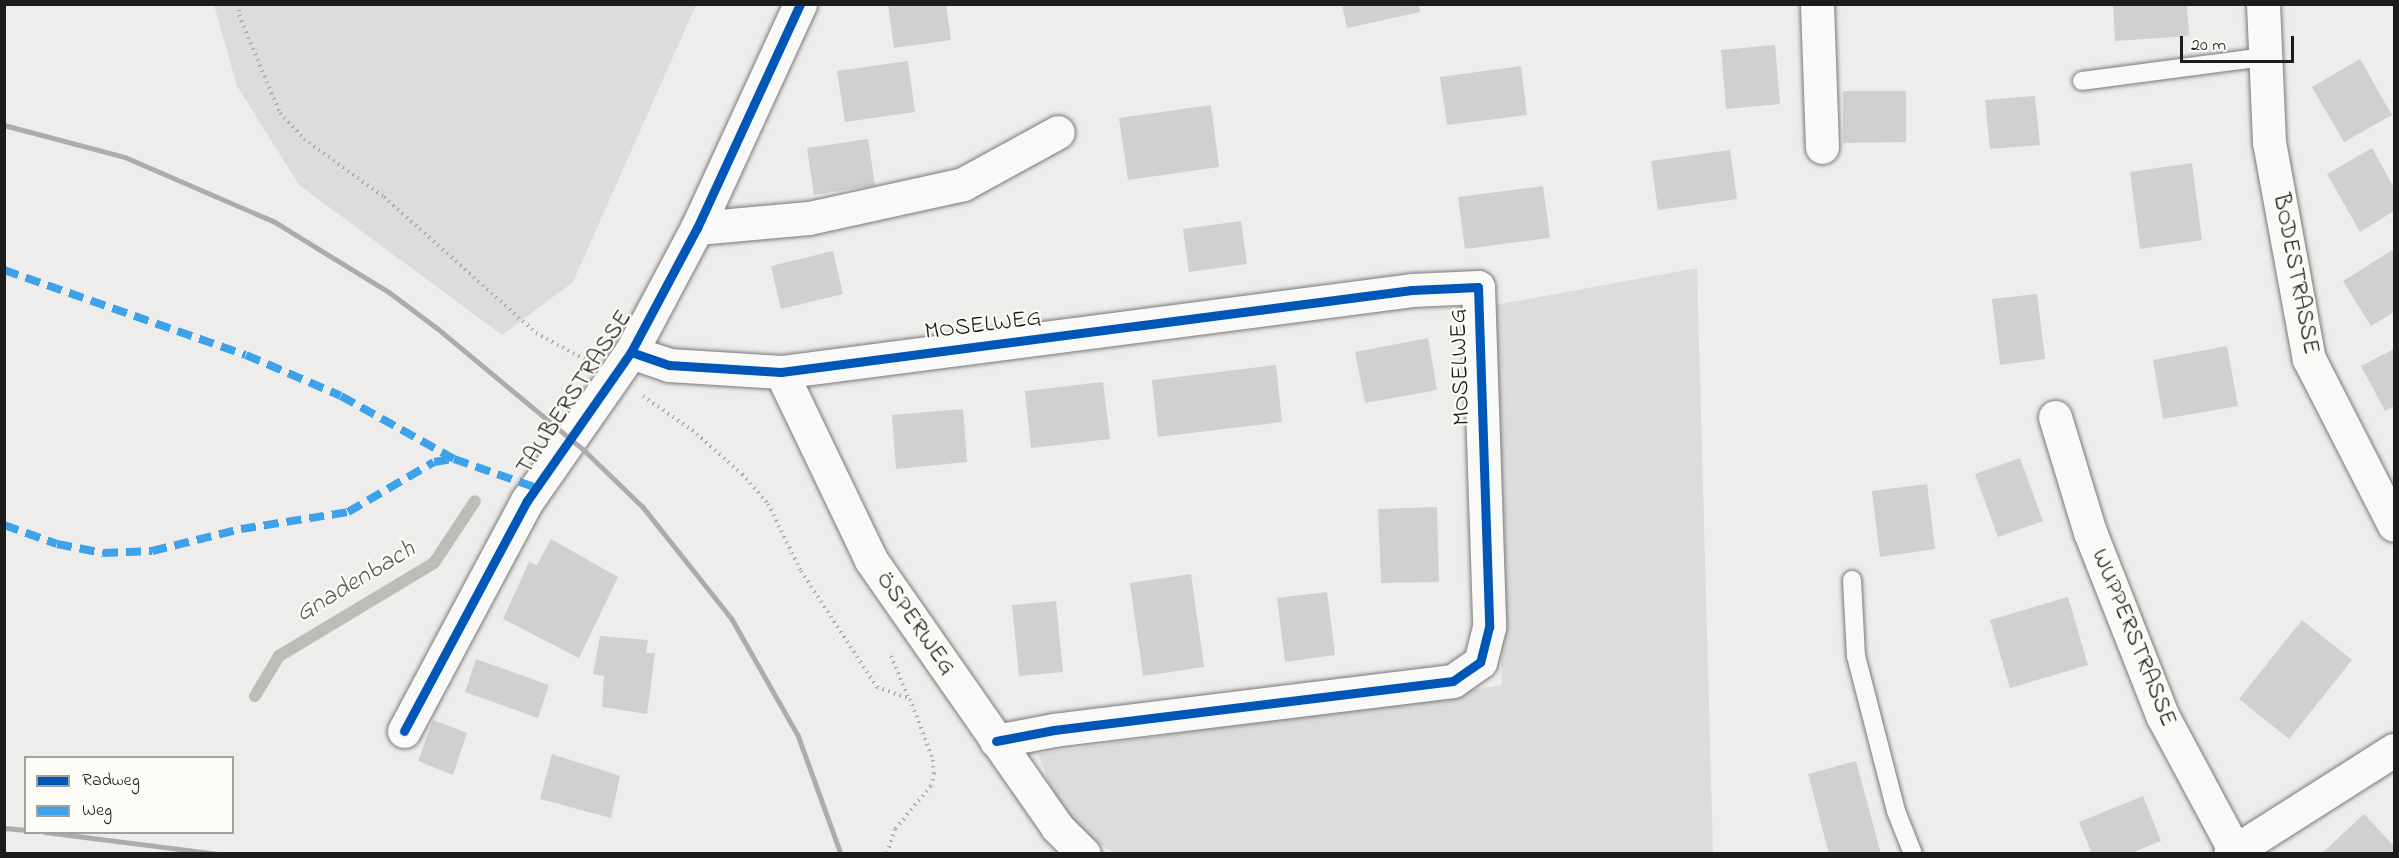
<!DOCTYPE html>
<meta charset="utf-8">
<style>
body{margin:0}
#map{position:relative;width:2399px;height:858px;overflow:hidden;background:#efedeb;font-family:"Indie Flower",sans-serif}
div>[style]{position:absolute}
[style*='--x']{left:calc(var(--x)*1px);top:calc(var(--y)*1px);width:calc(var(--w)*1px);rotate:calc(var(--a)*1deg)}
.green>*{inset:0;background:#dedcda}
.stream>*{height:12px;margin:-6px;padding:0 6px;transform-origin:6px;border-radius:6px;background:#bdbcb9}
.building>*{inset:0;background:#d1d0cf}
.path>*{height:4px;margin-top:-2px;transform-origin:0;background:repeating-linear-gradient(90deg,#aeacab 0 1.5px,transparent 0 6px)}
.roads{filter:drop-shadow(0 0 2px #7b7a79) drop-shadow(0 0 2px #7b7a79)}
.lane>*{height:18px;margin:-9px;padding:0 9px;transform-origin:9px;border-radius:9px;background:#f9f9f7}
.street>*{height:33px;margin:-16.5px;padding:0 16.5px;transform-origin:16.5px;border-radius:16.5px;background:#f9f9f7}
.rail>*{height:4.5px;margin:-2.25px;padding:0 2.25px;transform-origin:2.25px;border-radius:2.25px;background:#aeacab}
.quiet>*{height:8px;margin-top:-4px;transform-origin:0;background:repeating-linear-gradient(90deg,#3da2ea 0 15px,transparent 0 23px)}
.cycleway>*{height:9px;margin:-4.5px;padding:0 4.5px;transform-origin:4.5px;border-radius:4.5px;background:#0057b8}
span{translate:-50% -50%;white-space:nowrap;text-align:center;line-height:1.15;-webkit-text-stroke:4.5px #fdfcf7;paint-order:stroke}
.street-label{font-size:24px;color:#1c1c1c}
.water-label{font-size:26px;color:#5b5b59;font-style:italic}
.frame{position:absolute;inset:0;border:6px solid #1c1c1c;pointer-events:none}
.legend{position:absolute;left:24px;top:756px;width:210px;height:78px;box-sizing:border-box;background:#fdfcf7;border:2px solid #a3a29f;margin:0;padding:8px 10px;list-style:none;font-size:18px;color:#1c1c1c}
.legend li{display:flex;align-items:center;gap:12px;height:30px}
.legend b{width:30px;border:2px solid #a3a29f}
.scale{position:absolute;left:2180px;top:36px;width:114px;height:27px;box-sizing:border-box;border:3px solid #1c1c1c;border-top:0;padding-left:8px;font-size:18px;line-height:21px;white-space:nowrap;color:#1c1c1c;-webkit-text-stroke:4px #fdfcf7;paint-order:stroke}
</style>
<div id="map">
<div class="green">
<div style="clip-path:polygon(214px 5px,214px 4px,696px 5px,573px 282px,502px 335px,299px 185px,237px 86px)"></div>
<div style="clip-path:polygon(1697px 268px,1713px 853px,1114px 853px,1085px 835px,1053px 793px,1038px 754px,1502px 685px,1495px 305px)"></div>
</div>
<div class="stream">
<div style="--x:255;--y:696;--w:47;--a:-59"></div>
<div style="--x:279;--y:656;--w:181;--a:-31"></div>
<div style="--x:434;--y:563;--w:74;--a:-56.5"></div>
</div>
<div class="building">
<div style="clip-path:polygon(888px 4px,946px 4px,951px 40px,894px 48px)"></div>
<div style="clip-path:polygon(2113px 4px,2187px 4px,2189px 36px,2115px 41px)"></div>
<div style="clip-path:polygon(1342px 5px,1419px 5px,1420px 12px,1347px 28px)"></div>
<div style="clip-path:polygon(1775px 45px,1780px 104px,1726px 109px,1721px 50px)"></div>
<div style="clip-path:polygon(2360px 59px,2392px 115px,2344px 142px,2312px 87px)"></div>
<div style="clip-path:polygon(908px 61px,915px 112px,845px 122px,837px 71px)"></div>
<div style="clip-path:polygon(1521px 66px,1527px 115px,1447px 125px,1440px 77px)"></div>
<div style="clip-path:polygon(1843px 91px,1906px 91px,1906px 142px,1843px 143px)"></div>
<div style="clip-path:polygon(2035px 96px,2040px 145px,1990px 149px,1985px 100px)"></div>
<div style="clip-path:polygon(1211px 105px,1219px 167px,1128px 180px,1119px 118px)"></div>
<div style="clip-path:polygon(868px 139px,875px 185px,814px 195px,807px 148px)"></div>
<div style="clip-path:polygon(2372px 148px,2394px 188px,2394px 211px,2360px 232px,2327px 174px)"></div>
<div style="clip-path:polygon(1730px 150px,1737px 199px,1658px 210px,1651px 161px)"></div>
<div style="clip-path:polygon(2192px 163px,2202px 240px,2140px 249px,2130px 172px)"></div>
<div style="clip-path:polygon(1543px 186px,1550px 238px,1465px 249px,1458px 197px)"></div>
<div style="clip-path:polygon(1241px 221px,1247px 264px,1189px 272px,1183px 229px)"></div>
<div style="clip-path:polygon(2394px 249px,2394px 312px,2371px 326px,2343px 281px)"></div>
<div style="clip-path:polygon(833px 251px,843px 294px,781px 309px,771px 266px)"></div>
<div style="clip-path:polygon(2037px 294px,2045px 359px,2000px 365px,1992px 299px)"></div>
<div style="clip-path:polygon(1428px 338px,1437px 390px,1365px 403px,1355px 352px)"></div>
<div style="clip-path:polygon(2227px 346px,2238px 406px,2163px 419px,2153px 360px)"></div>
<div style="clip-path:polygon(2394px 349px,2394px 406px,2385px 411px,2361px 366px)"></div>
<div style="clip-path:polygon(1276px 365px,1282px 422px,1158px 437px,1152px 380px)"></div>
<div style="clip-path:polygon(1103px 382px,1110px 439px,1031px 448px,1025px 391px)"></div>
<div style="clip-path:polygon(963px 409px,967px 462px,896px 469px,892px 415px)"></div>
<div style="clip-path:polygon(2020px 458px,2043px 521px,1998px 537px,1975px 474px)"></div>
<div style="clip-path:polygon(1927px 484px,1935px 549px,1880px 557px,1872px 491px)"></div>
<div style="clip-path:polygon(1437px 507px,1439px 582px,1381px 583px,1378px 509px)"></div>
<div style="clip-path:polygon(551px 539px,618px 577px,579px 658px,503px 619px,529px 562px,537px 565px)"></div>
<div style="clip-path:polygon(1191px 574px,1204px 667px,1143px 676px,1130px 583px)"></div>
<div style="clip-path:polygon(1327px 592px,1335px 655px,1285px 662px,1277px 598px)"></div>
<div style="clip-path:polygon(2068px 597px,2088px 665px,2010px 688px,1990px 620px)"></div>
<div style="clip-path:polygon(1056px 601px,1063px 672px,1019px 676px,1012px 605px)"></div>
<div style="clip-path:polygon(2302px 620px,2352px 660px,2289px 739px,2239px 699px)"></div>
<div style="clip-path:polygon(600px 636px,648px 640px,646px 653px,655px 653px,647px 714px,602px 707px,604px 676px,593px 674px)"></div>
<div style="clip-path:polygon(476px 659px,549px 685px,538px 718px,465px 692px)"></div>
<div style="clip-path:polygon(433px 720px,467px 733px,453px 775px,418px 761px)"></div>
<div style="clip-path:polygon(552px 754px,620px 776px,611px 818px,540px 799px)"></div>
<div style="clip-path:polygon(1856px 761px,1881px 854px,1829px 854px,1808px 774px)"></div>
<div style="clip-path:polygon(2143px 796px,2161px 841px,2129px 854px,2092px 854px,2079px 822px)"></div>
<div style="clip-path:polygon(2364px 814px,2394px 846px,2394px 854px,2321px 854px)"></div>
</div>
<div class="path">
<div style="--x:239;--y:4;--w:11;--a:90"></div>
<div style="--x:239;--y:15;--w:106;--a:67.3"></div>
<div style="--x:280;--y:113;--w:35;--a:47"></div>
<div style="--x:304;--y:139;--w:99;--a:35.9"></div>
<div style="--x:384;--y:197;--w:204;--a:41.8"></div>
<div style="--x:536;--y:333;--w:55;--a:28.4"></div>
<div style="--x:643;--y:396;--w:60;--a:34.8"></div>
<div style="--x:692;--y:430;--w:67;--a:41.3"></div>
<div style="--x:742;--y:474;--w:40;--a:49"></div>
<div style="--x:768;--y:504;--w:75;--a:63.8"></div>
<div style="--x:801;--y:571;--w:139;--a:56.8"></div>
<div style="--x:877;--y:687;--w:35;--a:20"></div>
<div style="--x:910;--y:699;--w:65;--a:69.3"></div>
<div style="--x:933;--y:760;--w:13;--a:86"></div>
<div style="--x:934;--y:773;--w:13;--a:103"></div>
<div style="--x:931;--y:786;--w:56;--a:129.9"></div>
<div style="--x:895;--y:829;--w:26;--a:108"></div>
<div style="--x:891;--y:656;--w:47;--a:67.3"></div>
</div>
<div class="roads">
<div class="lane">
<div style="--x:2082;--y:81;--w:185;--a:-7.5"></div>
<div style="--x:1852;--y:580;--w:76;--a:87"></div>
<div style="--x:1856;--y:656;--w:160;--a:75.5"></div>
<div style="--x:1896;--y:811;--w:46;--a:68.4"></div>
</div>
<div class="street">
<div style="--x:1817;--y:4;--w:143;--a:88"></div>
<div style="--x:2263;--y:4;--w:138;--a:87.5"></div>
<div style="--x:2269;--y:142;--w:221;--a:79.6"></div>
<div style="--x:2309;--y:359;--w:186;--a:62.9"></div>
<div style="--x:697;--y:228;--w:112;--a:-5.1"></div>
<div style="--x:809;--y:218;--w:158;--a:-12.4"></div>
<div style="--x:963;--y:184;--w:108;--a:-28.7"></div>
<div style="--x:631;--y:352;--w:40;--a:18.9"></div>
<div style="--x:669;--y:365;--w:112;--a:3.6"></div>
<div style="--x:781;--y:372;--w:636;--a:-7.4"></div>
<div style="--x:1412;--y:290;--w:66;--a:-2.6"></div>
<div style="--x:1478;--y:287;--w:340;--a:88.1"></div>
<div style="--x:1489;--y:627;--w:36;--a:104"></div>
<div style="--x:1480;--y:662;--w:33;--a:145"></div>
<div style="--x:1453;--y:681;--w:402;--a:173"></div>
<div style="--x:1054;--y:730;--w:59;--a:169.3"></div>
<div style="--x:781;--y:372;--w:208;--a:64.4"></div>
<div style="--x:871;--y:560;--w:325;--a:55.1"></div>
<div style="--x:1057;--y:827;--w:38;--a:45"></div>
<div style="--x:2055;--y:417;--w:120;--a:73.1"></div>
<div style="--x:2090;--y:532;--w:197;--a:68.5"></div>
<div style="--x:2162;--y:715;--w:152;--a:61.8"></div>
<div style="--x:404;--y:731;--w:261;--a:-61.9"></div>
<div style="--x:527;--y:501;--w:182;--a:-55.1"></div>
<div style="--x:631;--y:352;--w:140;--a:-62"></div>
<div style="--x:697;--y:228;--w:247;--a:-65.3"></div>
<div style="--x:2230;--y:854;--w:194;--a:-32.4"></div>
</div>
</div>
<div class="rail">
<div style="--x:4;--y:125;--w:125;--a:14.8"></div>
<div style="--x:125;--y:157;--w:163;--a:23.4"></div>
<div style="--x:275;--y:222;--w:134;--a:31.6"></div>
<div style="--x:389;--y:292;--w:60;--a:36.9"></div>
<div style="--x:437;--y:328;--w:190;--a:39.7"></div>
<div style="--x:583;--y:449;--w:83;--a:44"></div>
<div style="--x:643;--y:507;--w:143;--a:51.5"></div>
<div style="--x:732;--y:619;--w:133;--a:60.4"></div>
<div style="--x:798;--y:735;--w:127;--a:70.1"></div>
<div style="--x:4;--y:828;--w:22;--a:5"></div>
<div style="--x:45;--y:832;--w:174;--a:7.2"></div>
</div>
<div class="quiet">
<div style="--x:4;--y:270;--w:256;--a:19.4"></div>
<div style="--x:246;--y:355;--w:103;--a:23.3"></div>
<div style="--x:341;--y:396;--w:129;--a:29.1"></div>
<div style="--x:4;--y:525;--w:56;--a:19.7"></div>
<div style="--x:57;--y:544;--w:47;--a:11.1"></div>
<div style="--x:103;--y:553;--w:49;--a:-2.3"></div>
<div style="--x:152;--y:551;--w:92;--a:-13.9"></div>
<div style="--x:241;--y:529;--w:108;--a:-9"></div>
<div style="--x:348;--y:512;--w:99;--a:-30.2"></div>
<div style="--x:434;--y:462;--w:20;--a:-9"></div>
<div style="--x:454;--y:459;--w:88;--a:19.3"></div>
</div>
<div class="cycleway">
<div style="--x:631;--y:352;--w:40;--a:18.9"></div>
<div style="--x:669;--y:365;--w:112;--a:3.6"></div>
<div style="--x:781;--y:372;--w:636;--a:-7.4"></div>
<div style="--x:1412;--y:290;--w:66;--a:-2.6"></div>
<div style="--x:1478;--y:287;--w:340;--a:88.1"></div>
<div style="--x:1489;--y:627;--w:36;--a:104"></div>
<div style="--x:1480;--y:662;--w:33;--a:145"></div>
<div style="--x:1453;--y:681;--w:402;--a:173"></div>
<div style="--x:1054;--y:730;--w:59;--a:169.3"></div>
<div style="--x:404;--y:731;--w:261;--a:-61.9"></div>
<div style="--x:527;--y:501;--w:182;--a:-55.1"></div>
<div style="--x:631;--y:352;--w:140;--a:-62"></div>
<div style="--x:697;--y:228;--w:247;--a:-65.3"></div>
</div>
<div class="street-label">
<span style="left:2295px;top:274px;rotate:79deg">BODESTRASSE</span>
<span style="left:983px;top:326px;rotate:-7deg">MOSELWEG</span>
<span style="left:1461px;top:367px;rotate:-92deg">MOSELWEG</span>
<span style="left:575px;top:393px;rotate:-57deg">TAUBERSTRASSE</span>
<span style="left:915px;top:624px;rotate:55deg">ÖSPERWEG</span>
<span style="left:2133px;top:638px;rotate:68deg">WUPPERSTRASSE</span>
</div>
<div class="water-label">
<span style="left:356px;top:583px;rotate:-31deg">Gnadenbach</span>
</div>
<div class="frame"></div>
<ul class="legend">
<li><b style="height:8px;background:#0057b8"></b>Radweg</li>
<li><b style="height:8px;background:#3da2ea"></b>Weg</li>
</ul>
<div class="scale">20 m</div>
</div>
